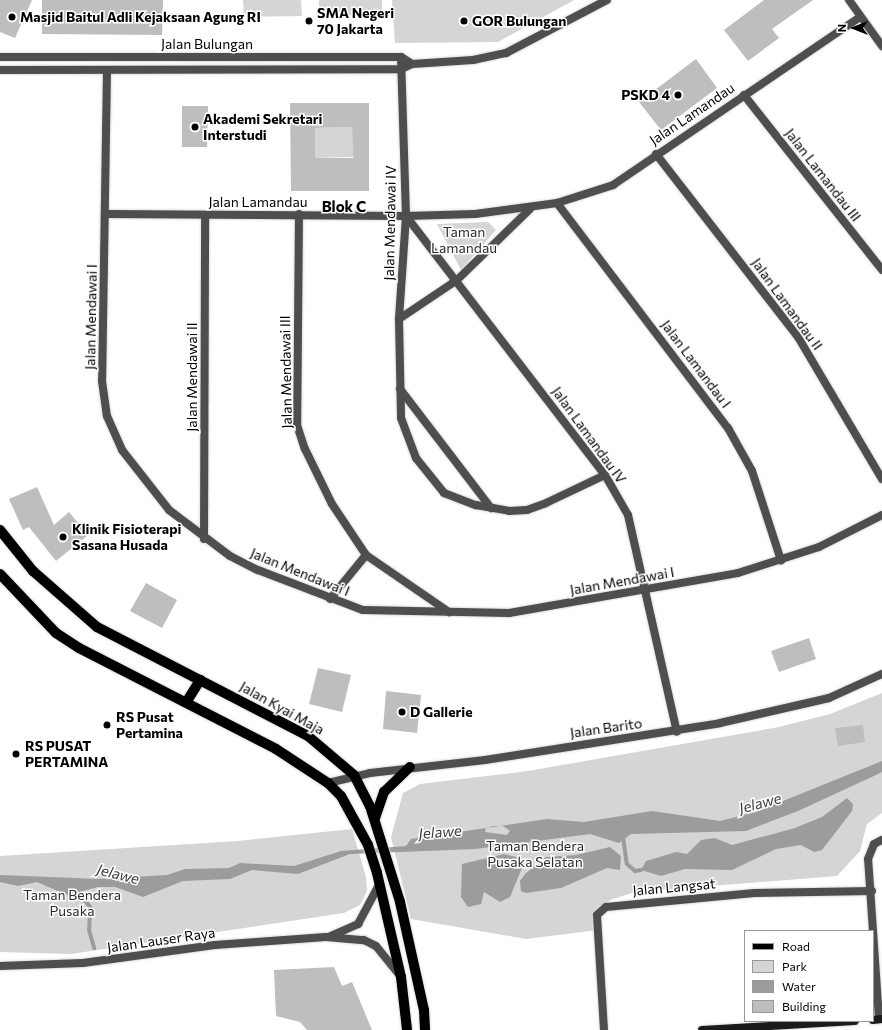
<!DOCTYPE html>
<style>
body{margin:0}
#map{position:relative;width:882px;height:1030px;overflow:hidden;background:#fff;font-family:Commissioner,sans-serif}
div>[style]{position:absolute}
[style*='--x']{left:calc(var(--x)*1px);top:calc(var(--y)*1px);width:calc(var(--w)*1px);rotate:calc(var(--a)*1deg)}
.green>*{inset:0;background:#d5d5d5}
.water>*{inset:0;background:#9c9c9c}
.stream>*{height:4px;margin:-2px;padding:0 2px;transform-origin:2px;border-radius:2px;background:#9c9c9c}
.building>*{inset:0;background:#bebebe}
.roads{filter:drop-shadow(0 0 1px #dbdbdb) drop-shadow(0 0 1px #dbdbdb)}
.minor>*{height:8px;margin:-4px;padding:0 4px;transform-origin:4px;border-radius:4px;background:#4e4e4e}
.tertiary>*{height:8px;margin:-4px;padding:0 4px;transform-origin:4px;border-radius:4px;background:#4e4e4e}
.secondary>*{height:8px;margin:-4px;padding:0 4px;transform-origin:4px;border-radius:4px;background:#1b1b1b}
.primary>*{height:10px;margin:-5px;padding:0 5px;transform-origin:5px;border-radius:5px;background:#000}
.dots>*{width:11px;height:11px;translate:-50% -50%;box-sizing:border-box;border:2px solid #fff;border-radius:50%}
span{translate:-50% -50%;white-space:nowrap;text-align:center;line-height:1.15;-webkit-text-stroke:3px #fff;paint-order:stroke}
.poi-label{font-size:14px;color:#000;font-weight:700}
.left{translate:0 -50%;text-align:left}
.right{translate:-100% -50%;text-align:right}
.street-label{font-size:14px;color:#000}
.park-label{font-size:14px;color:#2c2c2c}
.neighbourhood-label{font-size:15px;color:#000;font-weight:700}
.water-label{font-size:15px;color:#3d3d3d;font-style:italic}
.legend{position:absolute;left:744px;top:930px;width:130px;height:92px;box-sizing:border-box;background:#fff;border:1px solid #999;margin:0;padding:5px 7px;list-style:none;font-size:12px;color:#000}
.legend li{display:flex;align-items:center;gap:8px;height:20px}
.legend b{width:20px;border:1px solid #999}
.north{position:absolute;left:834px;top:8px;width:40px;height:40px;-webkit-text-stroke:3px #fff;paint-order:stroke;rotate:270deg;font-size:11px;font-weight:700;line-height:16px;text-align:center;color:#000}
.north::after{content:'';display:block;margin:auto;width:14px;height:18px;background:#000;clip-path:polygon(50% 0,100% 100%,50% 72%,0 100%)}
</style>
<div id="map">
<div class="green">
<div style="clip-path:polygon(243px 0,301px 0,302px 16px,244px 17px)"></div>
<div style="clip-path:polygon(319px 0,382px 0,382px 15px,319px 16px)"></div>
<div style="clip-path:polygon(392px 0,574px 0,498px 42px,395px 43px)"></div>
<div style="clip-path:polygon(352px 127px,353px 157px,315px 158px,315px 128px)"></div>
<div style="clip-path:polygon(488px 222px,496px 230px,461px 270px,437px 224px)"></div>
<div style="clip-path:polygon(882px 693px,882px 813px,867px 824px,860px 851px,837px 876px,635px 892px,610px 900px,602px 908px,598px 930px,526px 939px,411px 919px,391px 837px,403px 793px,420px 784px,528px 771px,779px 727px,830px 714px)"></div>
<div style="clip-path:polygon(352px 829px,366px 877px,367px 891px,360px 905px,344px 913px,71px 954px,0 952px,0 856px,238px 841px)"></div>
</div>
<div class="water">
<div style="clip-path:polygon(evenodd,882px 761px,882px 772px,876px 775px,798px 811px,746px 831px,631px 834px,619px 843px,590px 834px,475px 849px,350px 854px,298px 874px,252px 870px,230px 879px,183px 881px,143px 897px,115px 887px,98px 887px,67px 895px,37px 882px,18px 886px,0 882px,0 875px,99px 879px,167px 875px,185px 869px,229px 868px,240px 863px,294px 866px,341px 851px,406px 846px,411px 839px,547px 819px,584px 822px,652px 811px,720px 821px,756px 812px,882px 761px,493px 826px,503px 826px,510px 831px,507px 835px,485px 832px,486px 828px,493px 826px)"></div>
<div style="clip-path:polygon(847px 798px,853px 804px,852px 811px,822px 850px,814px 852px,801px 845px,776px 849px,732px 870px,685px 869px,661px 876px,641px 870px,646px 861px,676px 852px,687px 854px,701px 840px,715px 838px,732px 845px,795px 828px,822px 817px)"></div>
<div style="clip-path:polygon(610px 847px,621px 856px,620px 870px,607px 868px,561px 888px,526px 893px,521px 891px,520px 881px,525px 874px,546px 857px,576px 855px)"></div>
<div style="clip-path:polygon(504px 854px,516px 857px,522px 868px,510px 897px,500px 902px,484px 892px,481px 904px,468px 907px,461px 897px,462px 864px)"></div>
</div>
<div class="stream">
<div style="--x:623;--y:837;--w:27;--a:82"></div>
<div style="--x:627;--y:864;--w:11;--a:41"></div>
<div style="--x:635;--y:871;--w:6;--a:-9"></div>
<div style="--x:79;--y:887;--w:4;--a:104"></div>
<div style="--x:78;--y:891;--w:20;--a:53"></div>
<div style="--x:90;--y:907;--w:23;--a:92"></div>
<div style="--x:89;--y:930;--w:19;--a:74"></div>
</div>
<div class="building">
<div style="clip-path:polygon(0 0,32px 0,15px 38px,0 32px)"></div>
<div style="clip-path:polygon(42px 0,163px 0,162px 35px,42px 34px)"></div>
<div style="clip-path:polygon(764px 0,813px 0,772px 29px,779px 38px,748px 61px,724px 30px)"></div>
<div style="clip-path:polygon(696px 59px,717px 88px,661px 130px,639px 102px)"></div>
<div style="clip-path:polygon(evenodd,290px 103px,369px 103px,369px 191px,291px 191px,290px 103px,352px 127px,353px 158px,315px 158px,315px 128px,352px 127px)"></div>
<div style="clip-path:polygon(182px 106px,208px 106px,207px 147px,182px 147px)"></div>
<div style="clip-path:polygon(37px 487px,54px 525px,69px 512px,88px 535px,56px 561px,29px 527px,23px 530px,9px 499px)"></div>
<div style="clip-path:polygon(146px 583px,177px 600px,162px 628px,130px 611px)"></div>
<div style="clip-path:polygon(809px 638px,816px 659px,779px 672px,771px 651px)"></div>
<div style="clip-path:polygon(318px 668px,351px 675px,342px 712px,309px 704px)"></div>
<div style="clip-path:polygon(386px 691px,421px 695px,417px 733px,383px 729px)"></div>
<div style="clip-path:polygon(863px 725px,865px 742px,838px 746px,835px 728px)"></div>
<div style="clip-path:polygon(334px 967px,342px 986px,352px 982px,372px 1030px,307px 1030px,300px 1022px,276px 1016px,274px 970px)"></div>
</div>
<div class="roads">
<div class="minor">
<div style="--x:849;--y:0;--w:57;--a:54.3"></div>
<div style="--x:401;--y:57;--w:159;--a:88.2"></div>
<div style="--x:406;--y:216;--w:103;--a:93.9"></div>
<div style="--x:399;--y:319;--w:99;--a:88.8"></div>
<div style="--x:401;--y:418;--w:43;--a:69.4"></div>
<div style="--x:416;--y:458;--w:45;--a:51.3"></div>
<div style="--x:444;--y:493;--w:34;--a:21"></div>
<div style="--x:476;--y:505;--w:34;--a:10"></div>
<div style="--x:509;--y:511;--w:18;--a:-3"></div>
<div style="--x:527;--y:510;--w:20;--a:-20"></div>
<div style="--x:546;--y:503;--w:65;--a:-25.4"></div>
<div style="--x:107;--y:70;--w:311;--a:90.9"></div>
<div style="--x:102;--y:381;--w:35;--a:82"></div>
<div style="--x:107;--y:416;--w:37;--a:66"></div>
<div style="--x:122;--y:450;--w:76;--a:51.9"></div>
<div style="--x:169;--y:510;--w:76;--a:37"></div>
<div style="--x:230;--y:556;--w:31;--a:27"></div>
<div style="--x:258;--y:570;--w:112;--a:20.9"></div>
<div style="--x:363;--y:610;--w:146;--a:1.2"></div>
<div style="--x:509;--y:613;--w:232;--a:-9.9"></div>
<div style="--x:738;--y:573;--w:85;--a:-17.8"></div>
<div style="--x:819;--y:547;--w:71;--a:-26.9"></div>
<div style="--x:744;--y:95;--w:223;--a:51.7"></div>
<div style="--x:656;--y:154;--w:232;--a:52.2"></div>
<div style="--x:798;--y:337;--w:165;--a:59.4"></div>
<div style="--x:557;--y:203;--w:283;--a:52.8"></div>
<div style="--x:728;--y:428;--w:49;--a:60.8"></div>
<div style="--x:752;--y:471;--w:94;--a:72"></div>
<div style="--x:107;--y:214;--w:299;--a:0.4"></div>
<div style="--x:406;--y:216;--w:69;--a:-1.7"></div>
<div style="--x:475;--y:214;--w:83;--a:-7.6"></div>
<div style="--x:557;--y:203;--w:59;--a:-17.8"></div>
<div style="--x:613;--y:185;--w:297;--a:-34.2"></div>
<div style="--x:299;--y:214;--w:211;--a:90.5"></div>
<div style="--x:297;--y:425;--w:25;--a:72"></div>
<div style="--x:305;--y:449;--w:61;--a:63.9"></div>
<div style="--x:332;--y:504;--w:61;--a:56.3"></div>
<div style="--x:366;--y:555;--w:101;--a:34.5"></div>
<div style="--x:406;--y:216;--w:327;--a:52.5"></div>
<div style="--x:605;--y:475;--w:46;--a:60.1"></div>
<div style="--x:628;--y:515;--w:222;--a:77.3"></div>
<div style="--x:399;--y:319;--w:70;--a:-33.9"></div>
<div style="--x:457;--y:280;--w:102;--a:-44.2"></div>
<div style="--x:400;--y:389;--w:150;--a:52.6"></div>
<div style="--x:204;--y:539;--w:324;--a:-89.8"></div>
<div style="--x:330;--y:599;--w:57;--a:-50.7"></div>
<div style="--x:879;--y:1019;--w:160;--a:-93.9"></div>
<div style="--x:868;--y:859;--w:16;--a:-68"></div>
<div style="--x:874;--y:844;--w:9;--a:-27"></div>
<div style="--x:604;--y:1030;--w:115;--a:-93.5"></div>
<div style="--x:597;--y:915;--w:12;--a:-42"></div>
<div style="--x:606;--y:907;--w:149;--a:-5.4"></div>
<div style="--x:754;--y:893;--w:118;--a:-1"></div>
</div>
<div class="tertiary">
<div style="--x:0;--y:57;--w:401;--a:0"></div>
<div style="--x:401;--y:57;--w:13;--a:32"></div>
<div style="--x:0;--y:70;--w:401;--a:-0.1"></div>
<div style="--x:401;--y:69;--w:12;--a:-24"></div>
<div style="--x:412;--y:64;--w:61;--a:-3.8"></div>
<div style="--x:473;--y:60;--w:34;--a:-12"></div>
<div style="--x:506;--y:53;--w:114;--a:-27.7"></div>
<div style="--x:328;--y:783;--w:43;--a:-13.4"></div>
<div style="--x:370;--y:773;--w:116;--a:-6.4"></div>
<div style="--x:485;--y:760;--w:238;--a:-8.9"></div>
<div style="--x:720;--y:723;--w:112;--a:-12.9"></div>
<div style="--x:829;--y:698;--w:58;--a:-24.4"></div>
<div style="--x:331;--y:936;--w:30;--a:-24"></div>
<div style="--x:358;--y:924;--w:44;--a:-61.7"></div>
<div style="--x:0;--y:966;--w:83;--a:-2.1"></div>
<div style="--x:83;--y:963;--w:133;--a:-7.8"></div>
<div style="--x:215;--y:945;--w:111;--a:-4.1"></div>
<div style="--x:326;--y:937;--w:38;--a:5"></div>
<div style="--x:364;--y:940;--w:13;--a:27"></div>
<div style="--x:376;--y:946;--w:38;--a:51"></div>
</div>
<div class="secondary">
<div style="--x:873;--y:1020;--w:9;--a:-6"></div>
<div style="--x:702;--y:1030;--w:153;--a:-3.4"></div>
</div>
<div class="primary">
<div style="--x:0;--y:530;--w:53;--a:51.2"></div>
<div style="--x:33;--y:571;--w:85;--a:41.2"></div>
<div style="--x:97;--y:627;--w:237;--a:27.3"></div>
<div style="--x:308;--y:736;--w:60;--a:40.3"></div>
<div style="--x:354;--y:775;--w:35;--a:63"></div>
<div style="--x:370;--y:806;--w:101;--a:72.6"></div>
<div style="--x:400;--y:902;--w:111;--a:77.5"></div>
<div style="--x:424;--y:1010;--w:20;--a:87"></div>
<div style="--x:0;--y:574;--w:81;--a:46.5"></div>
<div style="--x:56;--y:633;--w:27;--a:33"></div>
<div style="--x:79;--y:648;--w:221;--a:27.1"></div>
<div style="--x:276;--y:749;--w:62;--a:33.2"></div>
<div style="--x:328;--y:783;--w:18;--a:45"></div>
<div style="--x:341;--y:796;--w:56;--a:61.1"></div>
<div style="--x:368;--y:845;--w:29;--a:72"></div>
<div style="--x:377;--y:873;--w:107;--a:77"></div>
<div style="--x:401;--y:977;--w:53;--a:83.5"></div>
<div style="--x:187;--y:701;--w:25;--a:-58"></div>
<div style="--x:375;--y:818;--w:28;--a:-71"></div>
<div style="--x:384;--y:792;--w:36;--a:-44"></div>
</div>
</div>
<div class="dots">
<div style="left:12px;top:17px;background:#000"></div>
<div style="left:309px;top:21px;background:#000"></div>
<div style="left:464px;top:21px;background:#000"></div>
<div style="left:678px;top:95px;background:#000"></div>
<div style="left:195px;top:127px;background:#000"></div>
<div style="left:63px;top:537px;background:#000"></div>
<div style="left:402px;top:712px;background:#000"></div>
<div style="left:107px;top:725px;background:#000"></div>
<div style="left:16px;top:754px;background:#000"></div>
</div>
<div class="poi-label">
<span class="left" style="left:317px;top:21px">SMA Negeri<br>70 Jakarta</span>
<span class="left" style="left:20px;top:17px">Masjid Baitul Adli Kejaksaan Agung RI</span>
<span class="left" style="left:472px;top:21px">GOR Bulungan</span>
<span class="right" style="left:670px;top:95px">PSKD 4</span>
<span class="left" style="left:203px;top:127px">Akademi Sekretari<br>Interstudi</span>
<span class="left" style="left:72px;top:537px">Klinik Fisioterapi<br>Sasana Husada</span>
<span class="left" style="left:410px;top:712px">D Gallerie</span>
<span class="left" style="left:116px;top:725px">RS Pusat<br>Pertamina</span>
<span class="left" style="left:25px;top:754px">RS PUSAT<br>PERTAMINA</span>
</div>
<div class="street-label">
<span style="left:207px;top:44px">Jalan Bulungan</span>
<span style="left:692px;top:114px;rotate:-34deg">Jalan Lamandau</span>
<span style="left:823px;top:175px;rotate:52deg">Jalan Lamandau III</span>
<span style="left:258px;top:202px">Jalan Lamandau</span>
<span style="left:390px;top:223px;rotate:-89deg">Jalan Mendawai IV</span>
<span style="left:787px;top:304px;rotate:54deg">Jalan Lamandau II</span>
<span style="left:91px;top:317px;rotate:-89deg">Jalan Mendawai I</span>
<span style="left:696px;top:364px;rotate:53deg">Jalan Lamandau I</span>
<span style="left:286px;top:372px;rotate:-91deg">Jalan Mendawai III</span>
<span style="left:192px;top:377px;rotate:-90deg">Jalan Mendawai II</span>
<span style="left:589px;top:435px;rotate:54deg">Jalan Lamandau IV</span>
<span style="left:300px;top:572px;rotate:22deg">Jalan Mendawai I</span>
<span style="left:622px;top:581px;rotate:-10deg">Jalan Mendawai I</span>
<span style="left:282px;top:708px;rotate:29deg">Jalan Kyai Maja</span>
<span style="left:606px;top:728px;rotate:-8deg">Jalan Barito</span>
<span style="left:674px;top:887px;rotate:-5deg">Jalan Langsat</span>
<span style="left:161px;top:940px;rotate:-8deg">Jalan Lauser Raya</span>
</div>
<div class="park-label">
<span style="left:464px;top:240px">Taman<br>Lamandau</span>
<span style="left:535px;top:854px">Taman Bendera<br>Pusaka Selatan</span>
<span style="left:72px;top:903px">Taman Bendera<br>Pusaka</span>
</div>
<div class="neighbourhood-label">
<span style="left:344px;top:207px">Blok C</span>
</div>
<div class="water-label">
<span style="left:760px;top:803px;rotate:-15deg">Jelawe</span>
<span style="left:440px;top:832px;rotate:-5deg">Jelawe</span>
<span style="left:118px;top:874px;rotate:14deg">Jelawe</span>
</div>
<ul class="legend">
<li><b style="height:5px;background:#000"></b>Road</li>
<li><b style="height:11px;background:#d5d5d5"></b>Park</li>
<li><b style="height:11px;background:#9c9c9c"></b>Water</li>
<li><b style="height:11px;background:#bebebe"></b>Building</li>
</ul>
<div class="north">N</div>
</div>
